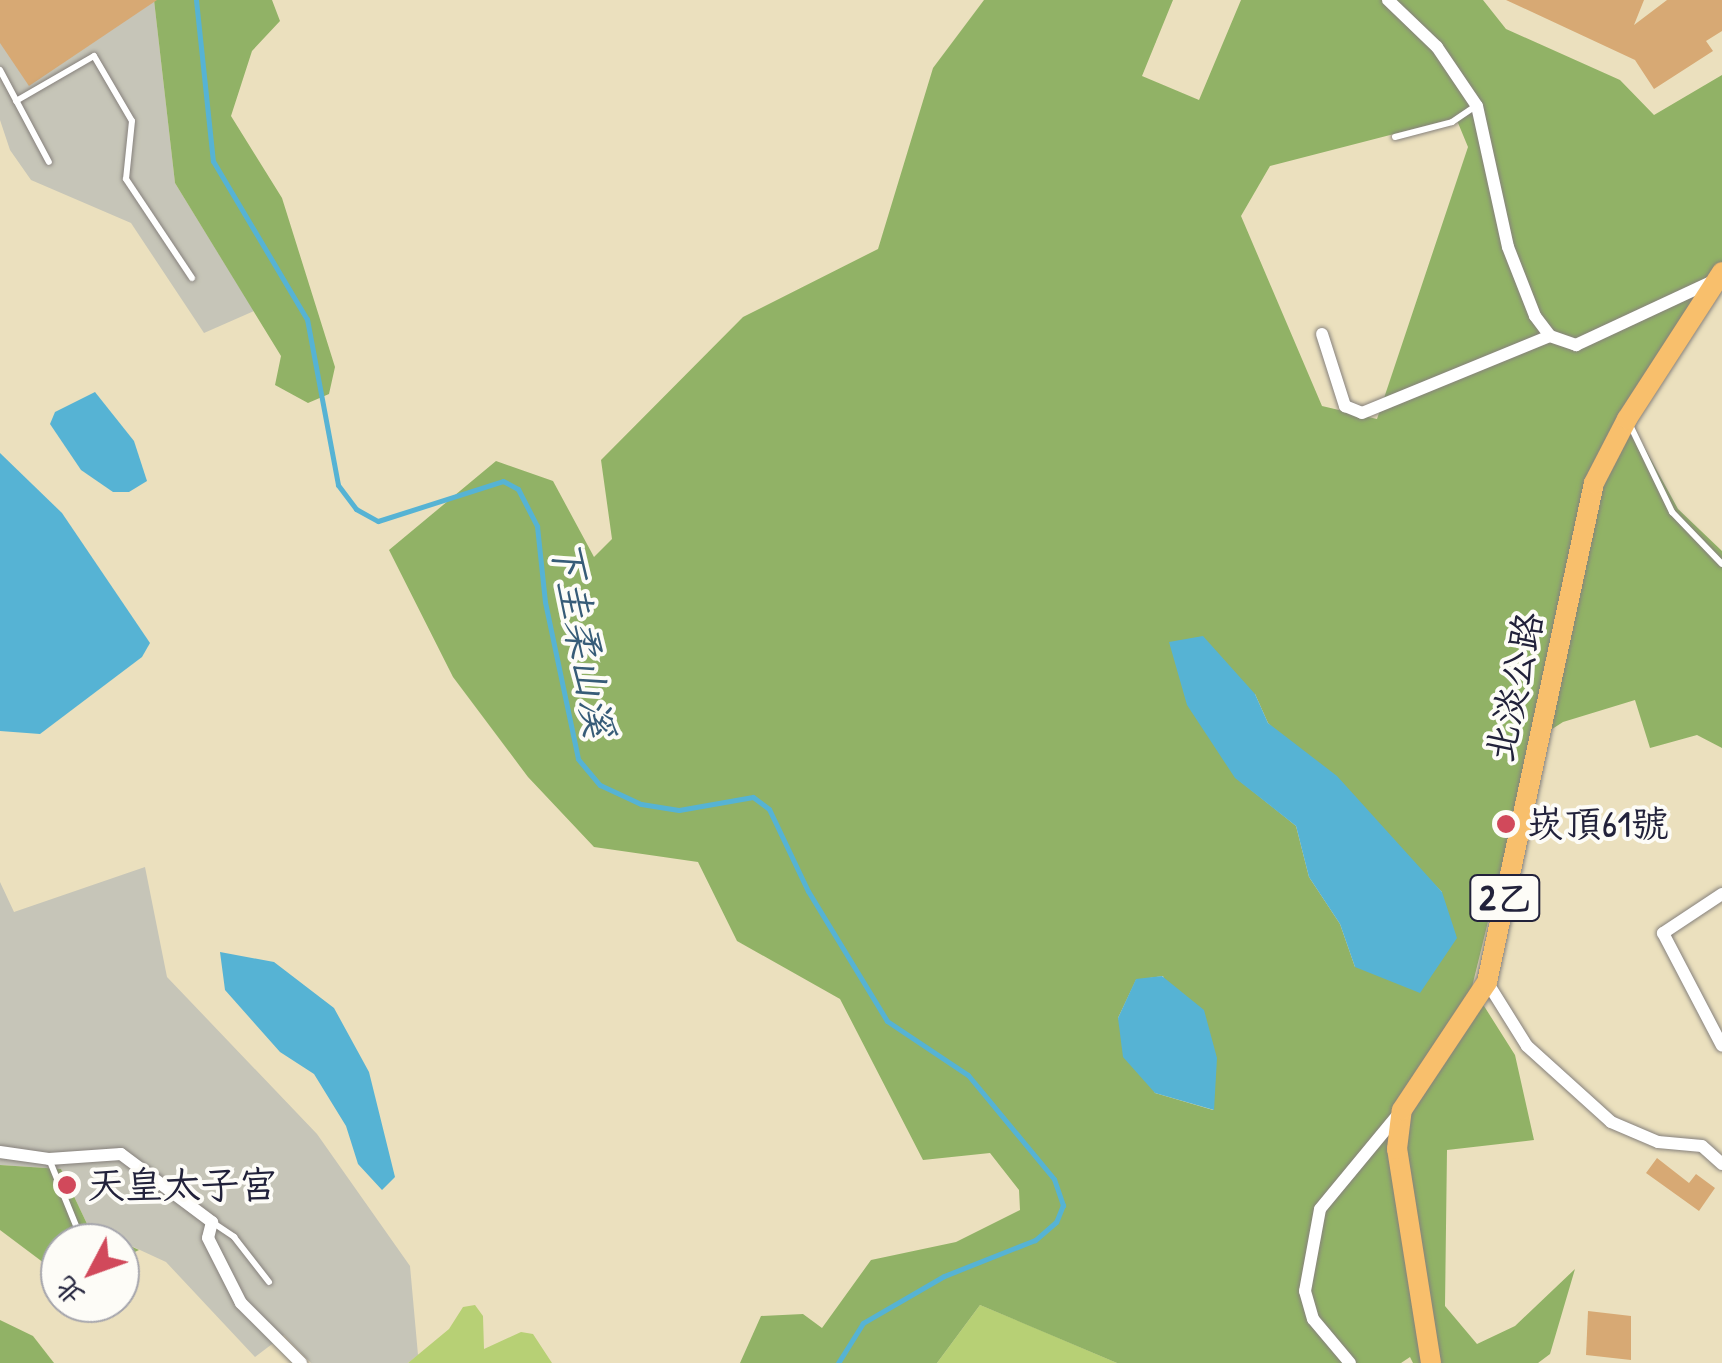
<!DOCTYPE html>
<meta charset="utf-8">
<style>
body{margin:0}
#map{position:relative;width:1722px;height:1363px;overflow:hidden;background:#ebe0be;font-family:"Patrick Hand","LXGW WenKai TC",sans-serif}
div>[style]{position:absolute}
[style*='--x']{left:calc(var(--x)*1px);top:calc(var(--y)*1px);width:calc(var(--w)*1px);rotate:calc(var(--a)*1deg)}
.industrial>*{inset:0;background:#c6c5b8}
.green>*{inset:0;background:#b7d075}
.forest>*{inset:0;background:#91b266}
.water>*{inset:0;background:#56b3d4}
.stream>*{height:5px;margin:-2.5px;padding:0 2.5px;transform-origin:2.5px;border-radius:2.5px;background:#56b3d4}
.building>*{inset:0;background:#d7a974}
.roads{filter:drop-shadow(0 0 2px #86817c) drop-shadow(0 0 2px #86817c)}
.lane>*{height:6px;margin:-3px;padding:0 3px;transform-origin:3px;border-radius:3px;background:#fff}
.street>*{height:12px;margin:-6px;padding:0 6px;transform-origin:6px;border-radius:6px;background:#fff}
.primary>*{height:20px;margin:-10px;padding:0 10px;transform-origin:10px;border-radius:10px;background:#f8bf6c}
.dots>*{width:28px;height:28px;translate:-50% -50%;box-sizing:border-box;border:5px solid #fdfcf7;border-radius:50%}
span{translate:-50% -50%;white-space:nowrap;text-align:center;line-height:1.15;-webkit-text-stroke:8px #fdfcf7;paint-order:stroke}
.shield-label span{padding:2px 8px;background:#fdfcf7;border:2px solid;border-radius:8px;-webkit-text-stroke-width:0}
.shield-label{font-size:35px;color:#22223b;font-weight:700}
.street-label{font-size:38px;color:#22223b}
.poi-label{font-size:38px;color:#22223b}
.left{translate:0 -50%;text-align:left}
.water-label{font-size:40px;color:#375c78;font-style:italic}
.north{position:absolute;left:40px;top:1223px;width:100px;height:100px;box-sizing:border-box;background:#fdfcf7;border:2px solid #a5a5ac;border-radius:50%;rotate:229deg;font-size:28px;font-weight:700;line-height:40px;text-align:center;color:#22223b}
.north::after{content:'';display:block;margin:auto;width:35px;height:45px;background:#d1495b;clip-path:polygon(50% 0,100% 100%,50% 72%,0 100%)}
</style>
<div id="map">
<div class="industrial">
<div style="clip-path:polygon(0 0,154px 0,175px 183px,254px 311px,204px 333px,131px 223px,31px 180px,10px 150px,0 120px)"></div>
<div style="clip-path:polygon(145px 867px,167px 977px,317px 1134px,410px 1266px,418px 1355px,408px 1363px,311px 1363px,284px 1335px,255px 1357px,166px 1262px,88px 1226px,61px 1169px,0 1165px,0 882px,14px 912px)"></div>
</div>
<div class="green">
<div style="clip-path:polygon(475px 1305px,483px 1316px,484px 1349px,521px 1332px,533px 1334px,552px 1363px,408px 1363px,449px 1329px,463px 1307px)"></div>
<div style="clip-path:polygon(980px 1305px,1028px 1325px,1117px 1363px,937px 1363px)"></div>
</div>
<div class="forest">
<div style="clip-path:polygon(154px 0,272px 0,280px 21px,252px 51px,231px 116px,282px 198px,335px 367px,329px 394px,308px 403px,275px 385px,281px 356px,175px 183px)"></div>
<div style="clip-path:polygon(evenodd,984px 0,1173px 0,1142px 76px,1199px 100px,1241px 0,1483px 0,1506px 29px,1620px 80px,1654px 115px,1722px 75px,1722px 281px,1631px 423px,1678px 509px,1722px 551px,1722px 748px,1697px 735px,1650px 748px,1635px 700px,1563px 722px,1532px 742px,1472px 987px,1515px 1055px,1534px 1140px,1447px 1150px,1445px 1306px,1477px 1344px,1515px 1326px,1575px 1269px,1550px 1354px,1538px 1363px,1413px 1363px,1410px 1357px,1401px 1363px,1117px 1363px,980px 1305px,937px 1363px,740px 1363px,761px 1316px,803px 1314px,822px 1328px,871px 1260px,956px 1242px,1020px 1210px,1019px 1190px,990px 1153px,923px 1160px,840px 999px,737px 941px,698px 862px,594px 847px,528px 777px,453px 677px,389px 550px,496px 461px,553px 481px,594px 557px,612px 539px,601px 460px,743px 317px,878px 249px,933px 68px,984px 0,1456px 118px,1468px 147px,1377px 419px,1322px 406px,1241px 216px,1270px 166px,1456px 118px,984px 0,1255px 694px,1268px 723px,1442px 892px,1355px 967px,1340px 924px,1309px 877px,1296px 826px,1235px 777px,1255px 694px,984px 0,1163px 976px,1214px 1109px,1213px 1110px,1155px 1093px,1118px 1018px,1136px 980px,1163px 976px)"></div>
<div style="clip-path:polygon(0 1165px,61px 1169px,88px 1226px,139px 1250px,120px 1259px,120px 1243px,60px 1243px,60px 1275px,0 1230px)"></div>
<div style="clip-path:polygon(0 1320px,33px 1336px,54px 1363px,0 1363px)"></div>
</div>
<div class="water">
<div style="clip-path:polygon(95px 392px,134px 441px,147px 481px,129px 492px,113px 492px,81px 470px,50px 424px,55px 412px)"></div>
<div style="clip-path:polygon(0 453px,62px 513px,150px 643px,142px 657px,40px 734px,0 731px)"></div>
<div style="clip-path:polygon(1203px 636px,1255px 694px,1268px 723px,1337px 776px,1442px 892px,1457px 938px,1420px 993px,1355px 967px,1340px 924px,1309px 877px,1296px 826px,1235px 778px,1187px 705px,1169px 642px)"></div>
<div style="clip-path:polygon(220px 952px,274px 962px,334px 1008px,369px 1072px,395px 1177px,382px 1190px,358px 1164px,346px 1126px,314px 1074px,280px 1052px,225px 990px)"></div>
<div style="clip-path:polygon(1162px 976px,1204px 1010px,1217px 1058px,1214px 1110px,1155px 1093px,1123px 1057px,1118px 1018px,1136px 979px)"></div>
</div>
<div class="stream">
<div style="--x:196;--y:0;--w:162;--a:84"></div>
<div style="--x:213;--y:161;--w:184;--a:59.3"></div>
<div style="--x:307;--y:319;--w:169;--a:79.4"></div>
<div style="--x:338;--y:485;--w:30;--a:53"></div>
<div style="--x:356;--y:509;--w:25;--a:29"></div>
<div style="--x:378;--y:521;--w:131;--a:-17.7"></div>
<div style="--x:503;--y:481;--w:17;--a:28"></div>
<div style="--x:518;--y:489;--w:42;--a:62.8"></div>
<div style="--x:537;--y:526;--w:76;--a:84"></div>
<div style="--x:545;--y:602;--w:160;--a:78.1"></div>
<div style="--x:578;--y:759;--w:34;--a:50"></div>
<div style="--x:600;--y:785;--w:45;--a:24.9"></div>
<div style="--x:641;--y:804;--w:38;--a:9"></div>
<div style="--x:679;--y:810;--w:75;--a:-10"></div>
<div style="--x:753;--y:797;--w:20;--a:37"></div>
<div style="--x:769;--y:809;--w:91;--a:64.6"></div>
<div style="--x:808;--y:891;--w:152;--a:58.7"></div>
<div style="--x:887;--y:1021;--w:97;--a:33.7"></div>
<div style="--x:968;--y:1075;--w:135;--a:50.4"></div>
<div style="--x:1054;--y:1179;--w:28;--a:71"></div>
<div style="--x:1063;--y:1205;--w:18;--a:112"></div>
<div style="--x:1056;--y:1222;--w:28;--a:139"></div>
<div style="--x:1035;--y:1240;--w:98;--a:158.4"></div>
<div style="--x:944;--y:1276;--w:94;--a:149.9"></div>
<div style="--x:863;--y:1323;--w:47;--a:122"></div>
</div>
<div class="building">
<div style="clip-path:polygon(0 0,157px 0,29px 86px,0 43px)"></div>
<div style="clip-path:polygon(1506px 0,1644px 0,1634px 25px,1667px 0,1722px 0,1722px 31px,1706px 41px,1713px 51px,1654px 89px,1635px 60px)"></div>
<div style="clip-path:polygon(1657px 1158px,1689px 1183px,1696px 1174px,1715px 1188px,1699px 1211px,1646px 1173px)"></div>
<div style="clip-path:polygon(1588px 1311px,1631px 1316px,1631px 1360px,1586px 1355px)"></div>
</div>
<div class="roads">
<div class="lane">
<div style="--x:0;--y:70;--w:104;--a:62"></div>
<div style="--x:16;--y:101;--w:90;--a:-30"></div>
<div style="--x:94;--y:56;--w:75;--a:59.7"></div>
<div style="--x:132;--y:121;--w:58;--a:95.9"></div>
<div style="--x:126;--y:179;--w:119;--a:56.3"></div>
<div style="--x:1395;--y:137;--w:59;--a:-14.7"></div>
<div style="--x:1452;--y:122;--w:29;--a:-34"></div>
<div style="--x:1630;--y:425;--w:97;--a:64.2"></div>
<div style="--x:1672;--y:512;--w:72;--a:46.1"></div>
<div style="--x:49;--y:1159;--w:74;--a:67.9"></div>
<div style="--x:77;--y:1228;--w:19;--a:129"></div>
<div style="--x:212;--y:1222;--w:27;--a:34"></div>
<div style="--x:234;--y:1237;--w:57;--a:52.1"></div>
<div style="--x:49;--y:1263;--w:18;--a:-52"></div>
</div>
<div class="street">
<div style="--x:1388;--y:0;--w:68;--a:43.8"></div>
<div style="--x:1437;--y:47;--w:71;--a:55.9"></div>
<div style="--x:1477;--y:106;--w:144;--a:77.6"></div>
<div style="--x:1508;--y:247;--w:74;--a:68.6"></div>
<div style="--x:1535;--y:316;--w:25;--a:53"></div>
<div style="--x:1550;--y:336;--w:28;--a:19"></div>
<div style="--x:1576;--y:345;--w:151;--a:-25"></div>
<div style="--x:1322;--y:334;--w:76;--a:72.3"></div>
<div style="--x:1345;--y:406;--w:18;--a:22"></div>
<div style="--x:1362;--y:413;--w:203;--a:-22.3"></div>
<div style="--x:1722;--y:894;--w:71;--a:146.5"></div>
<div style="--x:1663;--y:933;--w:127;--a:62.4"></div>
<div style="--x:1487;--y:982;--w:75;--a:58"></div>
<div style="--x:1527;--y:1046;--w:113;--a:42.1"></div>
<div style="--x:1611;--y:1122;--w:51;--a:23.1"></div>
<div style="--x:1658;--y:1142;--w:44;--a:5.2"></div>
<div style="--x:1702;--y:1146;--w:27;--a:42"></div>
<div style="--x:0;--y:1152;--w:49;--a:8.1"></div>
<div style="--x:49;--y:1159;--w:72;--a:-4"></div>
<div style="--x:121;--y:1154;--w:114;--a:36.8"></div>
<div style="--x:212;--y:1222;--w:16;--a:104"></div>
<div style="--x:208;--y:1238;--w:73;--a:63.1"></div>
<div style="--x:241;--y:1303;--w:85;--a:45"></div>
<div style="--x:1350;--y:1363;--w:57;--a:-130.1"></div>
<div style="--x:1313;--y:1319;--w:29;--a:-106"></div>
<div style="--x:1305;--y:1291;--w:83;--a:-79.6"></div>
<div style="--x:1320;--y:1209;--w:127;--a:-50.4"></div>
</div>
<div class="primary">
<div style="--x:1431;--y:1363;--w:217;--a:-99"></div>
<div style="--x:1397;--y:1149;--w:39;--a:-83"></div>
<div style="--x:1402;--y:1110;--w:154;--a:-56.4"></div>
<div style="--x:1487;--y:982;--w:510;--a:-77.9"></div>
<div style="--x:1594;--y:483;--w:72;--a:-62.7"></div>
<div style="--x:1627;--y:419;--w:175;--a:-57.1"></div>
</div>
</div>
<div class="dots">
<div style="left:1506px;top:824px;background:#d1495b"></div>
<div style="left:67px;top:1185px;background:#d1495b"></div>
</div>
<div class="shield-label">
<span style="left:1505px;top:898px">2乙</span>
</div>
<div class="street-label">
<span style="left:1514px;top:687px;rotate:-78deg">北淡公路</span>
</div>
<div class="poi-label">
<span class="left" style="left:1526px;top:824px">崁頂61號</span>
<span class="left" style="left:87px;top:1185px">天皇太子宮</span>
</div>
<div class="water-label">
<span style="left:584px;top:638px;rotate:80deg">下圭柔山溪</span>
</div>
<div class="north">北</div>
</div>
